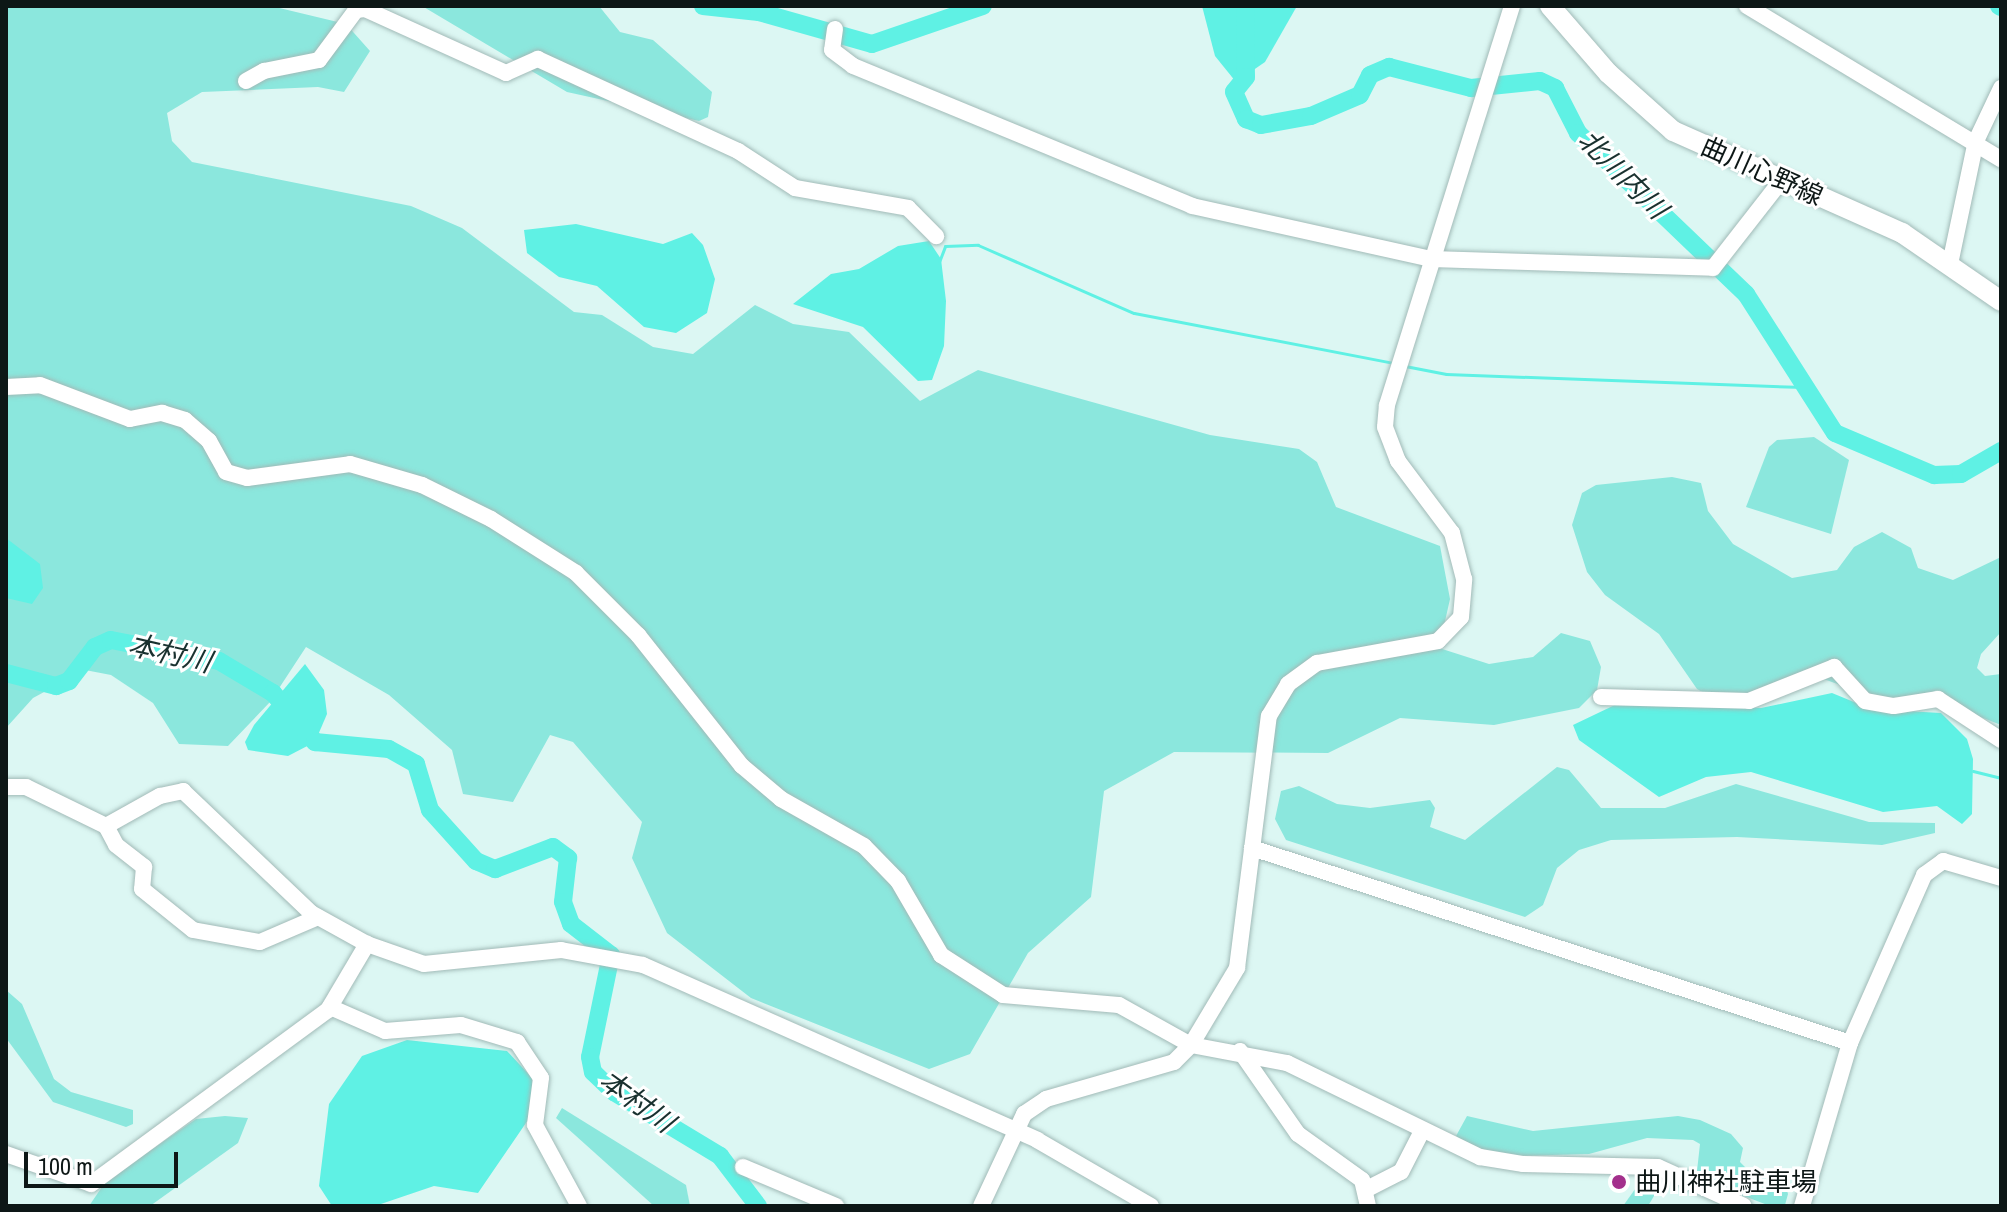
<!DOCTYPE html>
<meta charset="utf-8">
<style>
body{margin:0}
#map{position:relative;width:2007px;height:1212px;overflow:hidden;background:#dcf7f3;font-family:"Archivo Narrow","Noto Sans JP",sans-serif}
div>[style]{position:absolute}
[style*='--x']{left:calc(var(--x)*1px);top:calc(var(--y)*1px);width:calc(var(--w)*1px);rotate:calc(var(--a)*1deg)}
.green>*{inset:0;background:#8be7dd}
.water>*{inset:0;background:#5ff1e4}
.stream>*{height:3px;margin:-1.5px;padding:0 1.5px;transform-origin:1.5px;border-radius:1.5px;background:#5ff1e4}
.river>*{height:18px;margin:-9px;padding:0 9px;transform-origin:9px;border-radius:9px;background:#5ff1e4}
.roads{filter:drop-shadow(0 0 2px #a1bab7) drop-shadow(0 0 2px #a1bab7)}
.minor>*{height:16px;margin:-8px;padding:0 8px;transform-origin:8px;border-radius:8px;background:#fff}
.major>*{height:20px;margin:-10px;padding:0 10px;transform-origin:10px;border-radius:10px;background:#fff}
.dots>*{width:22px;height:22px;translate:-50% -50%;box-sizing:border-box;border:4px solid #fff;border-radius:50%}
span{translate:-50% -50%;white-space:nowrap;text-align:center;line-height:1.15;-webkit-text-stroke:6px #fff;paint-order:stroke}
.street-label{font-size:26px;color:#0d1716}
.poi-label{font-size:26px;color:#0d1716}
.left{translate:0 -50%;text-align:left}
.water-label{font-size:28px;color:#19312f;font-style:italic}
.frame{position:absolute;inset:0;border:8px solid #0d1716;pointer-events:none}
.scale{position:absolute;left:24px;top:1152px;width:154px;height:36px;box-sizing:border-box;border:4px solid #0d1716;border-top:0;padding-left:10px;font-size:24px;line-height:28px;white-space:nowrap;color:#0d1716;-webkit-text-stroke:6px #fff;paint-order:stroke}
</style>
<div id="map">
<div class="green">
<div style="clip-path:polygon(6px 6px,271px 6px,346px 24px,370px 51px,344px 92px,318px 87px,202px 92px,167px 113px,172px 141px,192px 162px,411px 206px,462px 228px,574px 312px,602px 315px,653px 347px,693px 354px,755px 305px,793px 324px,849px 332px,920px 401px,978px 370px,1210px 435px,1299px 449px,1317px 462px,1336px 507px,1440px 546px,1450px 599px,1439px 648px,1489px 664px,1533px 657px,1561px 633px,1590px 641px,1601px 667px,1597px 690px,1579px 708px,1494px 725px,1400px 718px,1328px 753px,1174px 752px,1104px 791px,1091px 897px,1028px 953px,970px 1054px,929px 1069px,751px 998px,667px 933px,632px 858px,642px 822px,573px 742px,550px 735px,513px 802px,463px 794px,452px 750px,389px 695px,306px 647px,270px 702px,228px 746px,179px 744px,153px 703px,111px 675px,85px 670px,33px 698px,6px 728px)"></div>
<div style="clip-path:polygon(422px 6px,599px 6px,620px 32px,653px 40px,712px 92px,708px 117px,699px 121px,567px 92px)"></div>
<div style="clip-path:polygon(1814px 437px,1849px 460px,1831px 534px,1746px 507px,1769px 447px,1777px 440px)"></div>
<div style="clip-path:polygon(1672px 477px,1701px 483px,1708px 511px,1733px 544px,1792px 578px,1837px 570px,1854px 547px,1882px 532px,1911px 548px,1918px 568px,1953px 580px,2001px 557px,2001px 632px,1981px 654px,1977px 668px,1985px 676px,2001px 674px,2001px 725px,1940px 701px,1871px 696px,1818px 677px,1753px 694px,1711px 697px,1697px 689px,1659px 634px,1605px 595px,1587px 572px,1572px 525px,1582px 493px,1596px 485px)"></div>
<div style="clip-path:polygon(1557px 767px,1569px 770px,1601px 808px,1665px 808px,1736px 784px,1869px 822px,1935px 823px,1935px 833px,1882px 845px,1737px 837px,1611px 840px,1579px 850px,1557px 868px,1543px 905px,1525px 917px,1286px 840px,1275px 819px,1281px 791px,1299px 786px,1337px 804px,1370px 808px,1430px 800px,1435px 808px,1430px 827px,1465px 840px)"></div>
<div style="clip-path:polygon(6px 990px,22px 1004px,54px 1079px,71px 1092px,133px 1110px,133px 1124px,126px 1127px,53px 1102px,6px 1038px)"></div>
<div style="clip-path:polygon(562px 1108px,686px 1185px,690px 1206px,654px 1206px,556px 1118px)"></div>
<div style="clip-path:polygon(225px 1116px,248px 1118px,238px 1143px,150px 1206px,89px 1206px,106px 1181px,196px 1119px)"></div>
<div style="clip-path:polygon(1467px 1116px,1533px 1131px,1678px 1116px,1700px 1120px,1731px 1134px,1743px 1148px,1740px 1162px,1750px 1172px,1785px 1183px,1788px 1194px,1785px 1205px,1770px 1206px,1705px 1181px,1697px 1171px,1700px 1144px,1693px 1140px,1647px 1138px,1589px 1154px,1511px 1156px,1468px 1146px,1456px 1136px)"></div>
<div style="clip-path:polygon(1648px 1171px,1663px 1181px,1648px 1206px,1623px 1206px)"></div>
</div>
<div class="water">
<div style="clip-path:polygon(1202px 6px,1297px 6px,1265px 62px,1236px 82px,1215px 56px)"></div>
<div style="clip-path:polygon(576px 224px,663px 244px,692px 233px,703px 245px,715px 279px,707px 313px,676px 333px,644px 327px,597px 286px,559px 277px,527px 253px,524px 230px)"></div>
<div style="clip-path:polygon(929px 241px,941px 259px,946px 301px,944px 346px,932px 380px,918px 381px,863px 327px,793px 304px,831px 274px,859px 269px,898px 246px)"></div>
<div style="clip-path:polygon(6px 538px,40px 564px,43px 588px,32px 604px,6px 598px)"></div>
<div style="clip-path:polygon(305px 664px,324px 690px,327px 714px,315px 742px,288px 756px,248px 750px,245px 742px,254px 725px)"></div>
<div style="clip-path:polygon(1832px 693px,1871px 709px,1941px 713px,1967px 739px,1973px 759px,1972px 814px,1962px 824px,1937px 806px,1883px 812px,1751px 772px,1706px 777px,1659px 797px,1579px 740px,1573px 725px,1619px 703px,1761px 708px)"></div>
<div style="clip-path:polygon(407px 1040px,507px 1051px,534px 1080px,530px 1117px,478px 1193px,434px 1186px,375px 1206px,332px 1206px,319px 1186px,329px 1104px,362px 1056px)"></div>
</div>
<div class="stream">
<div style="--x:939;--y:262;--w:17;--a:-69"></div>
<div style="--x:945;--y:246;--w:33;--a:-2"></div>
<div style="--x:978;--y:245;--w:170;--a:23.6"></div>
<div style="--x:1134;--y:313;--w:265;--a:10.9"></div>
<div style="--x:1405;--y:366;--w:42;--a:11"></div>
<div style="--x:1446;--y:374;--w:358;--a:2.1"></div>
<div style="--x:1973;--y:771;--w:29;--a:14"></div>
</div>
<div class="river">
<div style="--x:703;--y:6;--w:56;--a:6.1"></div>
<div style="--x:759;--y:12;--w:117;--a:15.8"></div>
<div style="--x:872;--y:44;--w:117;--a:-18.9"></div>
<div style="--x:1245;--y:6;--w:71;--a:89.2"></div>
<div style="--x:1246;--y:77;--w:19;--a:129"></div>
<div style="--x:1234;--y:92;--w:30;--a:66"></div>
<div style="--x:1246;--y:119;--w:16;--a:22"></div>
<div style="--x:1261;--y:125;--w:51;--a:-10.2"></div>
<div style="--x:1311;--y:116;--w:53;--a:-23.2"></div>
<div style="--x:1360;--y:95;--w:22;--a:-63"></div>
<div style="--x:1370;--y:75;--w:21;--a:-23"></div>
<div style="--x:1389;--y:67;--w:85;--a:14.4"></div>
<div style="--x:1471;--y:88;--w:69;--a:-5.8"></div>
<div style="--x:1540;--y:81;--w:17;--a:25"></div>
<div style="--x:1555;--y:88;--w:51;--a:62.9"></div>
<div style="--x:1578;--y:133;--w:233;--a:43.8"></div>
<div style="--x:1746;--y:294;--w:165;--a:57.4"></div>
<div style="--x:1835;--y:433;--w:108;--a:23"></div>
<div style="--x:1934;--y:475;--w:27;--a:-2"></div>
<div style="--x:1961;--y:474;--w:46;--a:-29.9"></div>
<div style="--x:1999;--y:6;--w:2;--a:27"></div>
<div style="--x:6;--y:673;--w:52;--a:14.6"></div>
<div style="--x:56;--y:686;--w:14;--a:-21"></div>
<div style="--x:69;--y:681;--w:43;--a:-52.6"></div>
<div style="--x:95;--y:647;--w:17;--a:-24"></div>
<div style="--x:111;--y:640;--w:110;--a:11"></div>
<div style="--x:219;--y:661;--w:63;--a:30.7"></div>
<div style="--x:273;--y:693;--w:65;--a:49.4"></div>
<div style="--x:315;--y:742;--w:74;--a:5.4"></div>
<div style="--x:389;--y:749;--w:31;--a:29"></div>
<div style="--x:416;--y:764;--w:48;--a:73.1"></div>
<div style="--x:430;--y:810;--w:69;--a:48"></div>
<div style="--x:476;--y:861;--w:21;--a:23"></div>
<div style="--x:495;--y:869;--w:62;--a:-20.8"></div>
<div style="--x:553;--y:847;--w:19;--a:36"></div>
<div style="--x:568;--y:858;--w:44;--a:96.5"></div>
<div style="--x:563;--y:902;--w:23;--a:70"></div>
<div style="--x:571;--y:924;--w:51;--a:37.8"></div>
<div style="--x:611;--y:955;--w:104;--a:101.6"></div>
<div style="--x:590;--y:1057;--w:15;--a:79"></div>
<div style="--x:593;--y:1072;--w:29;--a:44"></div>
<div style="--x:614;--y:1092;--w:124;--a:31.1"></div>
<div style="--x:720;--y:1156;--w:63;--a:52.8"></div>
</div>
<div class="roads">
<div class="minor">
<div style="--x:1747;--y:6;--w:297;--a:31.1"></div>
<div style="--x:835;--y:29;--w:21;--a:98"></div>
<div style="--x:832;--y:50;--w:26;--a:37"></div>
<div style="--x:853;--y:66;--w:367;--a:22.4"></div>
<div style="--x:1192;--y:206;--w:245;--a:12.5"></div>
<div style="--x:1431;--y:259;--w:282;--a:1.8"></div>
<div style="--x:1713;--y:268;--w:110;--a:-52"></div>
<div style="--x:246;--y:81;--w:21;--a:-29"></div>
<div style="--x:264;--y:71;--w:56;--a:-11.3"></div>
<div style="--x:319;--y:60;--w:62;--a:-53.5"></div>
<div style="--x:356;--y:10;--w:9;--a:-6"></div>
<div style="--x:365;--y:9;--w:155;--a:24.4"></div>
<div style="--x:506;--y:73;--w:35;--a:-24"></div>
<div style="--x:538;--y:59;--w:220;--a:24.7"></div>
<div style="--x:738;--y:151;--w:68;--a:33"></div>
<div style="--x:795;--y:188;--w:115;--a:10"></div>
<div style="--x:908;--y:208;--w:40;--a:45"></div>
<div style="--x:1950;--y:264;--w:126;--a:-78.1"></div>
<div style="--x:1976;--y:141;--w:59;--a:-64.7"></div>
<div style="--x:6;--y:387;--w:34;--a:-3"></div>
<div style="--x:40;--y:385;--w:96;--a:20.7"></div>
<div style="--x:130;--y:419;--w:33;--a:-11"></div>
<div style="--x:162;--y:413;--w:24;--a:17"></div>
<div style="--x:185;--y:420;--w:32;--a:41"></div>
<div style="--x:209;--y:441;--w:35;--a:61"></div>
<div style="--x:226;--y:472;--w:22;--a:16"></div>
<div style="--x:247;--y:478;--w:104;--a:-7.7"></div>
<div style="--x:350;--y:464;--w:75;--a:16.3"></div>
<div style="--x:422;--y:485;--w:77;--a:26.2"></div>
<div style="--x:491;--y:519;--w:101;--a:32.4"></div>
<div style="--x:576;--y:573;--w:88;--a:45"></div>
<div style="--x:638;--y:635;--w:167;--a:51.6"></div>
<div style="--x:742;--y:766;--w:51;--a:40.2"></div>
<div style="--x:781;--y:799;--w:95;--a:29.5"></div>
<div style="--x:864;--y:846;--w:49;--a:45.8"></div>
<div style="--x:898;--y:881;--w:86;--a:59.8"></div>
<div style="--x:941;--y:955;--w:74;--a:32.8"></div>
<div style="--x:1003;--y:995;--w:116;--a:4.9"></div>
<div style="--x:1119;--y:1005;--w:82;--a:29.1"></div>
<div style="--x:1191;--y:1045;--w:98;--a:10.6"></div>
<div style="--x:1287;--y:1063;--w:215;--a:26"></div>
<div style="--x:1480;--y:1157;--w:44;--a:9.2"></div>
<div style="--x:1523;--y:1164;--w:135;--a:1.3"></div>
<div style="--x:1658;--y:1167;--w:94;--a:24.4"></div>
<div style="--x:1601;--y:697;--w:148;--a:1.5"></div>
<div style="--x:1749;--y:701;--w:92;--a:-21.8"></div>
<div style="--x:1834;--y:667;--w:46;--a:47.6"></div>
<div style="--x:1865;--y:701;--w:29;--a:10"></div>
<div style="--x:1894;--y:706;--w:45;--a:-9"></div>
<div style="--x:1938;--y:699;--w:75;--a:33.1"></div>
<div style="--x:6;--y:787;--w:20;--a:0"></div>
<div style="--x:26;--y:787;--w:89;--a:26"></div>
<div style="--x:106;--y:826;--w:62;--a:-29.1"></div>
<div style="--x:160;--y:796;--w:24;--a:-12"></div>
<div style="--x:183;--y:791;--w:177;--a:43.6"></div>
<div style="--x:311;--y:913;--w:64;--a:29"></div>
<div style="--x:367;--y:944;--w:60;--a:19.3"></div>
<div style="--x:424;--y:964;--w:138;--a:-5.8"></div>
<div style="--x:561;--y:950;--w:83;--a:10.4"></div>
<div style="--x:643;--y:965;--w:431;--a:23.9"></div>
<div style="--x:1037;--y:1140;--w:132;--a:30.1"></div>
<div style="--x:106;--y:826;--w:21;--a:62"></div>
<div style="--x:116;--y:845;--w:36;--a:38"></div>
<div style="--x:144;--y:867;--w:22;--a:95"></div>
<div style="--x:142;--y:889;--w:65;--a:38.8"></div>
<div style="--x:193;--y:930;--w:68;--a:10.2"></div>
<div style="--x:260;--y:942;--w:63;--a:-23.3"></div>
<div style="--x:1252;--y:848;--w:629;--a:18.06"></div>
<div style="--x:330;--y:1007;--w:60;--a:23.6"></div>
<div style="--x:385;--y:1031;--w:76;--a:-4.5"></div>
<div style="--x:461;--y:1025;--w:59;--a:16.9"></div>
<div style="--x:517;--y:1042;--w:43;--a:56.3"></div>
<div style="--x:541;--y:1078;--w:47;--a:97.3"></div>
<div style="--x:535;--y:1125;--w:92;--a:61.5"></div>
<div style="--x:1240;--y:1051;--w:101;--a:55.1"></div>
<div style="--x:1298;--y:1134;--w:79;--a:35.7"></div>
<div style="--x:1362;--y:1180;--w:27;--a:77"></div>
<div style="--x:6;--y:1154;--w:90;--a:19.4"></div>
<div style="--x:91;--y:1184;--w:294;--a:-36.3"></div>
<div style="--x:328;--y:1010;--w:77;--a:-59.4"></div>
<div style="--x:743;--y:1167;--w:101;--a:22.8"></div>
<div style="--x:1367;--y:1189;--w:38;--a:-27"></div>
<div style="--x:1401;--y:1172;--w:46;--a:-62.9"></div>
<div style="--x:981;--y:1206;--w:102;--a:-64.9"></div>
<div style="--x:1024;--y:1114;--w:27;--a:-34"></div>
<div style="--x:1046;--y:1099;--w:133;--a:-16.1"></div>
<div style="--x:1174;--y:1062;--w:24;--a:-45"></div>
<div style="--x:1191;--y:1045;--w:90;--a:-59.1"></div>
<div style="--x:1237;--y:968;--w:254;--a:-82.8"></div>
<div style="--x:1269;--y:716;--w:37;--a:-59"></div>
<div style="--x:1288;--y:684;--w:36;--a:-36"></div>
<div style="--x:1317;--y:663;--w:123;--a:-10.3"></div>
<div style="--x:1438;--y:641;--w:33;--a:-46"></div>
<div style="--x:1461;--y:617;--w:38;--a:-85"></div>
<div style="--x:1464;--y:579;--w:48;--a:-104.6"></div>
<div style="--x:1452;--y:533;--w:90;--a:-126.9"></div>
<div style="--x:1398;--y:461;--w:36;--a:-111"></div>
<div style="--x:1385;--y:427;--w:22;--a:-85"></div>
<div style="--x:1387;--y:405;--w:418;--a:-72.6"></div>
<div style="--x:1802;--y:1206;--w:170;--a:-73.6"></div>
<div style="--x:1850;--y:1043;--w:184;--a:-66.2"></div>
<div style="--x:1924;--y:875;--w:24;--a:-36"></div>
<div style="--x:1943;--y:861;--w:60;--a:16.3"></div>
</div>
<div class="major">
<div style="--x:1550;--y:6;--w:89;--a:49.1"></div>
<div style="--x:1608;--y:73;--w:87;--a:41.7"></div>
<div style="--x:1673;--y:131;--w:251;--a:24"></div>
<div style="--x:1902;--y:233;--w:120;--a:34.5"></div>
</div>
</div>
<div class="dots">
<div style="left:1619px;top:1182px;background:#a3308c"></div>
</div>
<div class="street-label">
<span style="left:1762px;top:171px;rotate:24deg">曲川心野線</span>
</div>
<div class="poi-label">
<span class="left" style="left:1635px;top:1182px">曲川神社駐車場</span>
</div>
<div class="water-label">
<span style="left:1623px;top:174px;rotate:45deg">北川内川</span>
<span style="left:170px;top:653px;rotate:13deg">本村川</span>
<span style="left:637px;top:1101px;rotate:36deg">本村川</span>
</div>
<div class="frame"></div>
<div class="scale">100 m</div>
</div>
